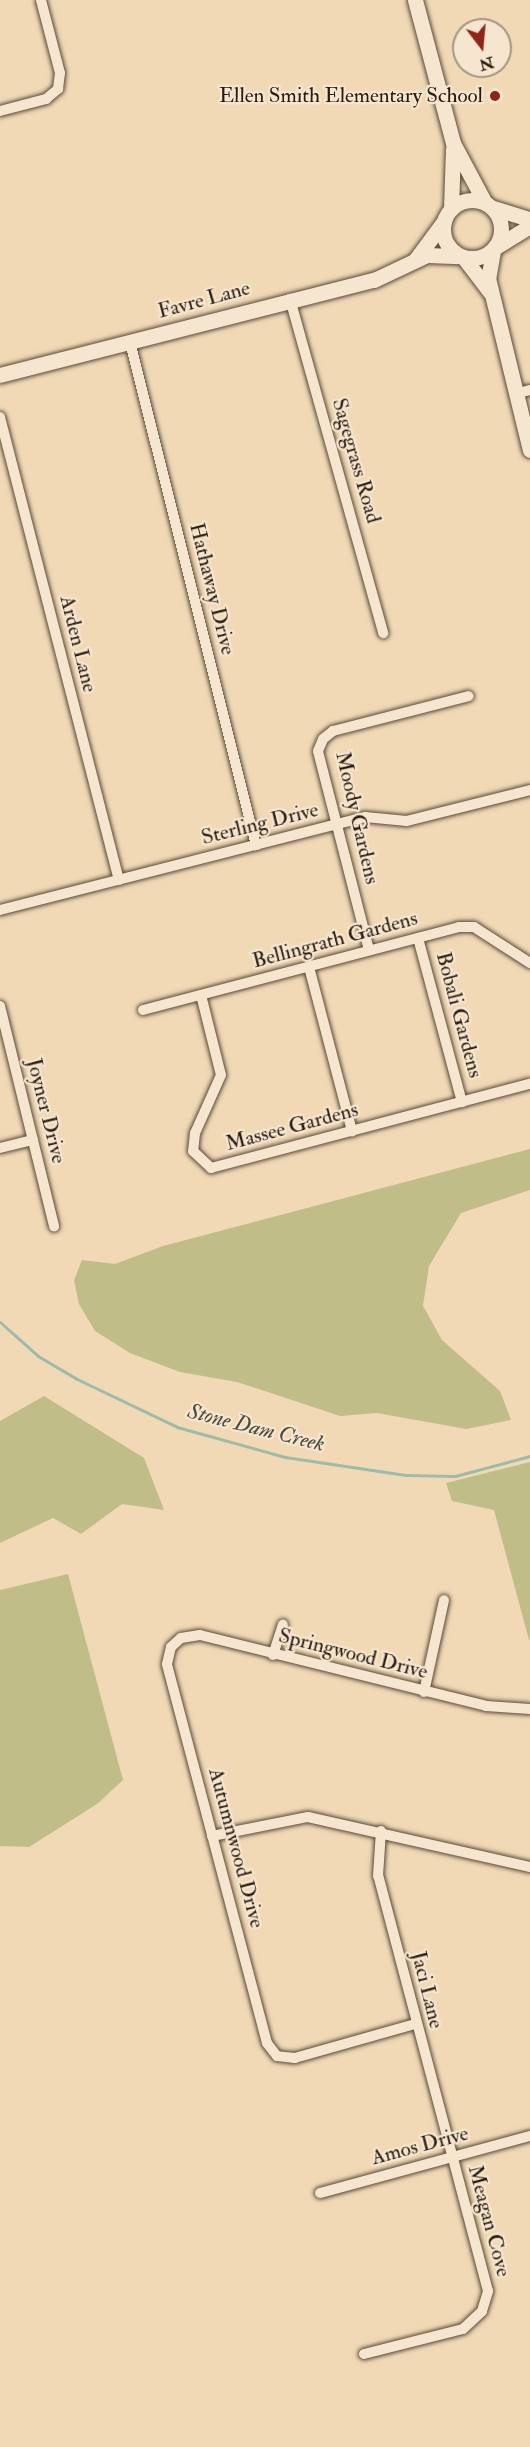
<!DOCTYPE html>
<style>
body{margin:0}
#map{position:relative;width:530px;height:2447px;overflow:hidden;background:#f1d9b6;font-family:"IM FELL Double Pica",serif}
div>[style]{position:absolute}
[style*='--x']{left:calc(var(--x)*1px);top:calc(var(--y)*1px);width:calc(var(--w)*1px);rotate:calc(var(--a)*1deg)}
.green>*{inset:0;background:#c1bd89}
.stream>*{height:3px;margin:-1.5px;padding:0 1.5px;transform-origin:1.5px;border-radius:1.5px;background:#9cbba8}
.roads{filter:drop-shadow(0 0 2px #5a4a38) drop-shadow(0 0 2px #5a4a38)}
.street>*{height:10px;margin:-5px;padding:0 5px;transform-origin:5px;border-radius:5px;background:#f6e6d0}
.secondary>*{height:15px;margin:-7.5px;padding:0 7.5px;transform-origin:7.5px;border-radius:7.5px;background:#f6e6d0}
.secondary>.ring{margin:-7.5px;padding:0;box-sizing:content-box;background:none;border:15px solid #f6e6d0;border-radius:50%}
.dots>*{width:16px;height:16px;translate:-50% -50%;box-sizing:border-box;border:3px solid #f6e6d0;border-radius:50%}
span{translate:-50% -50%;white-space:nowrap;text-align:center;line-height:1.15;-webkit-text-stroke:4.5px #f6e6d0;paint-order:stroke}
.poi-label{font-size:21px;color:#281b0e}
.right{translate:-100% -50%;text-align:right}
.street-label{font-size:21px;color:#281b0e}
.water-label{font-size:22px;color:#4b4b3c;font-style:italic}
.north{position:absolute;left:452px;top:18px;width:60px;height:60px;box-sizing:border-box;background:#f6e6d0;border:2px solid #a49582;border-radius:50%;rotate:164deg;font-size:16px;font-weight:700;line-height:24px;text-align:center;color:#281b0e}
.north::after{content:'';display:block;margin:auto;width:21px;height:27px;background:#8f2418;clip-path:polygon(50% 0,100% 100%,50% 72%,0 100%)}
</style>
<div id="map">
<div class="green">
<div style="clip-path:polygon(530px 1149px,530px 1190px,461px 1213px,429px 1266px,423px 1306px,442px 1340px,500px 1391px,511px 1420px,466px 1429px,377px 1413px,340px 1416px,237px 1382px,180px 1372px,130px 1353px,95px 1331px,79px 1304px,74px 1280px,82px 1260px,115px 1264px,163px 1246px)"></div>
<div style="clip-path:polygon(44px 1396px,144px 1458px,164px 1510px,122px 1504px,81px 1534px,53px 1518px,0 1543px,0 1421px)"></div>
<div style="clip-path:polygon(530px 1462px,530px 1640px,529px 1640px,494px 1510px,452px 1501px,446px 1483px)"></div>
<div style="clip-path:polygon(68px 1574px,123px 1780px,97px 1804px,29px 1847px,0 1846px,0 1590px)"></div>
</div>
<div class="stream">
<div style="--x:0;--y:1322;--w:51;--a:41.8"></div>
<div style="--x:38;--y:1356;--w:45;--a:30.5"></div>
<div style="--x:77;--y:1379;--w:111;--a:25.6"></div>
<div style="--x:177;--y:1427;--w:112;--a:15.5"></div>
<div style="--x:285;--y:1457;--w:122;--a:8.5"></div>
<div style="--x:406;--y:1475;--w:49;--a:1.2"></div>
<div style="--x:455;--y:1476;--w:78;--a:-14.9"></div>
</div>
<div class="roads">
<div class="street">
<div style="--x:0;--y:111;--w:48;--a:-14.6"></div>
<div style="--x:46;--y:99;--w:16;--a:-40"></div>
<div style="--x:58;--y:89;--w:16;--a:-83"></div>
<div style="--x:60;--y:73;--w:75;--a:-104.6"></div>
<div style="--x:290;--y:299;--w:347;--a:74.4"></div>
<div style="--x:130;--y:342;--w:519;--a:75.94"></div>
<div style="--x:515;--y:394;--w:16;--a:-15"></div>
<div style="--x:0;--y:417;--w:478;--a:75.6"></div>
<div style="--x:0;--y:910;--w:377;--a:-14.3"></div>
<div style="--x:365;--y:817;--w:42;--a:5.4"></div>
<div style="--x:407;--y:821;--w:127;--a:-14.1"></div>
<div style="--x:418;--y:938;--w:170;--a:75"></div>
<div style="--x:369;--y:950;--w:205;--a:-104.4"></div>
<div style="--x:318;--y:751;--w:13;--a:-67"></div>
<div style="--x:323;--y:739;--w:13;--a:-39"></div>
<div style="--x:333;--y:731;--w:140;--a:-14.4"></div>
<div style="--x:309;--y:967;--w:170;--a:75.3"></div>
<div style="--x:201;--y:995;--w:82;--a:76"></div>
<div style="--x:221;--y:1075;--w:64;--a:114.1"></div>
<div style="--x:195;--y:1133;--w:18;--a:96"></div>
<div style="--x:193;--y:1151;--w:25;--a:43"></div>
<div style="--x:211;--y:1168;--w:330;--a:-14.8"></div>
<div style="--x:0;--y:1006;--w:227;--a:76.2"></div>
<div style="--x:143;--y:1010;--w:327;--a:-14.7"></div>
<div style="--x:459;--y:927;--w:15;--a:0"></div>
<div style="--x:474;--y:927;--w:67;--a:32.7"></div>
<div style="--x:0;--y:1148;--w:34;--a:-14"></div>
<div style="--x:273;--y:1655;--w:32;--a:-72"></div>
<div style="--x:424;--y:1692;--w:94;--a:-77.7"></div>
<div style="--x:212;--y:1836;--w:98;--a:-11.2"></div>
<div style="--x:308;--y:1817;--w:228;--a:12.7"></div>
<div style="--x:415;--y:2024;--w:125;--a:164.2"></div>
<div style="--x:295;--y:2058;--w:18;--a:-174"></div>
<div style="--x:277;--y:2056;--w:16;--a:-128"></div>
<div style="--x:267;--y:2043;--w:392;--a:-104.8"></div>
<div style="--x:167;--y:1664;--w:17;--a:-77"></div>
<div style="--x:171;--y:1647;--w:13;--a:-42"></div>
<div style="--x:181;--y:1638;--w:19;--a:-9"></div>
<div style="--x:200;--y:1635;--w:295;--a:13.9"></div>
<div style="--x:486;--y:1706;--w:44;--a:3.9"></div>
<div style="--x:320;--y:2193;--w:218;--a:-15.2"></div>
<div style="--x:364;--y:2354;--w:102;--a:-14.2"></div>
<div style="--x:463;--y:2329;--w:26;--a:-43"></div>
<div style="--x:482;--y:2311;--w:21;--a:-73"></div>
<div style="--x:488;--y:2291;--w:429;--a:-104.8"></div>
<div style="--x:378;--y:1876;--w:45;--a:-86.2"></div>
</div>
<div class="secondary">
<div style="--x:415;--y:0;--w:148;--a:75.1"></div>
<div style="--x:453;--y:143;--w:68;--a:61.9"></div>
<div class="ring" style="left:443px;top:200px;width:43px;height:43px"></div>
<div style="--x:493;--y:208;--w:39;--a:17"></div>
<div style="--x:451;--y:209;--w:60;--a:-88.1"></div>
<div style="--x:496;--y:247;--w:40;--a:-32"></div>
<div style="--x:493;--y:251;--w:27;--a:100"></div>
<div style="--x:488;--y:278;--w:177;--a:76.3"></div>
<div style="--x:464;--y:258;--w:43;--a:52.6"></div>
<div style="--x:416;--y:259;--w:47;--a:-53.6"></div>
<div style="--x:0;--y:375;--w:386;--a:-14.3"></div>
<div style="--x:374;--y:280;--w:59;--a:-25.3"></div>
<div style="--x:427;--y:255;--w:33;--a:2"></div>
</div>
</div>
<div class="dots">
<div style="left:495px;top:96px;background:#8f2418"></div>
</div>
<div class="poi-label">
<span class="right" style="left:483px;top:96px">Ellen Smith Elementary School</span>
</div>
<div class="street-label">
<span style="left:204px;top:300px;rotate:-15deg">Favre Lane</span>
<span style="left:356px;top:461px;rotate:74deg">Sagegrass Road</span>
<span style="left:212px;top:589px;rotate:76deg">Hathaway Drive</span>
<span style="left:78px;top:644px;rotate:76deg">Arden Lane</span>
<span style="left:357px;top:818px;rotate:77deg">Moody Gardens</span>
<span style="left:260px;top:824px;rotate:-14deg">Sterling Drive</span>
<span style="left:335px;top:940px;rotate:-15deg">Bellingrath Gardens</span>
<span style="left:459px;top:1015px;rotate:75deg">Bobali Gardens</span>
<span style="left:46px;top:1111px;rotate:76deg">Joyner Drive</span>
<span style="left:292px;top:1127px;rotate:-15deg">Massee Gardens</span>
<span style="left:353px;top:1654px;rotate:14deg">Springwood Drive</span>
<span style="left:236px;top:1848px;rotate:75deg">Autumnwood Drive</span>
<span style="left:427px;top:1990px;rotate:76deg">Jaci Lane</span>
<span style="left:420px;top:2146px;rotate:-15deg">Amos Drive</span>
<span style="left:489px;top:2221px;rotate:75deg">Meagan Cove</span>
</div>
<div class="water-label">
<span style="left:256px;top:1428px;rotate:14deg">Stone Dam Creek</span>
</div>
<div class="north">N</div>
</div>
